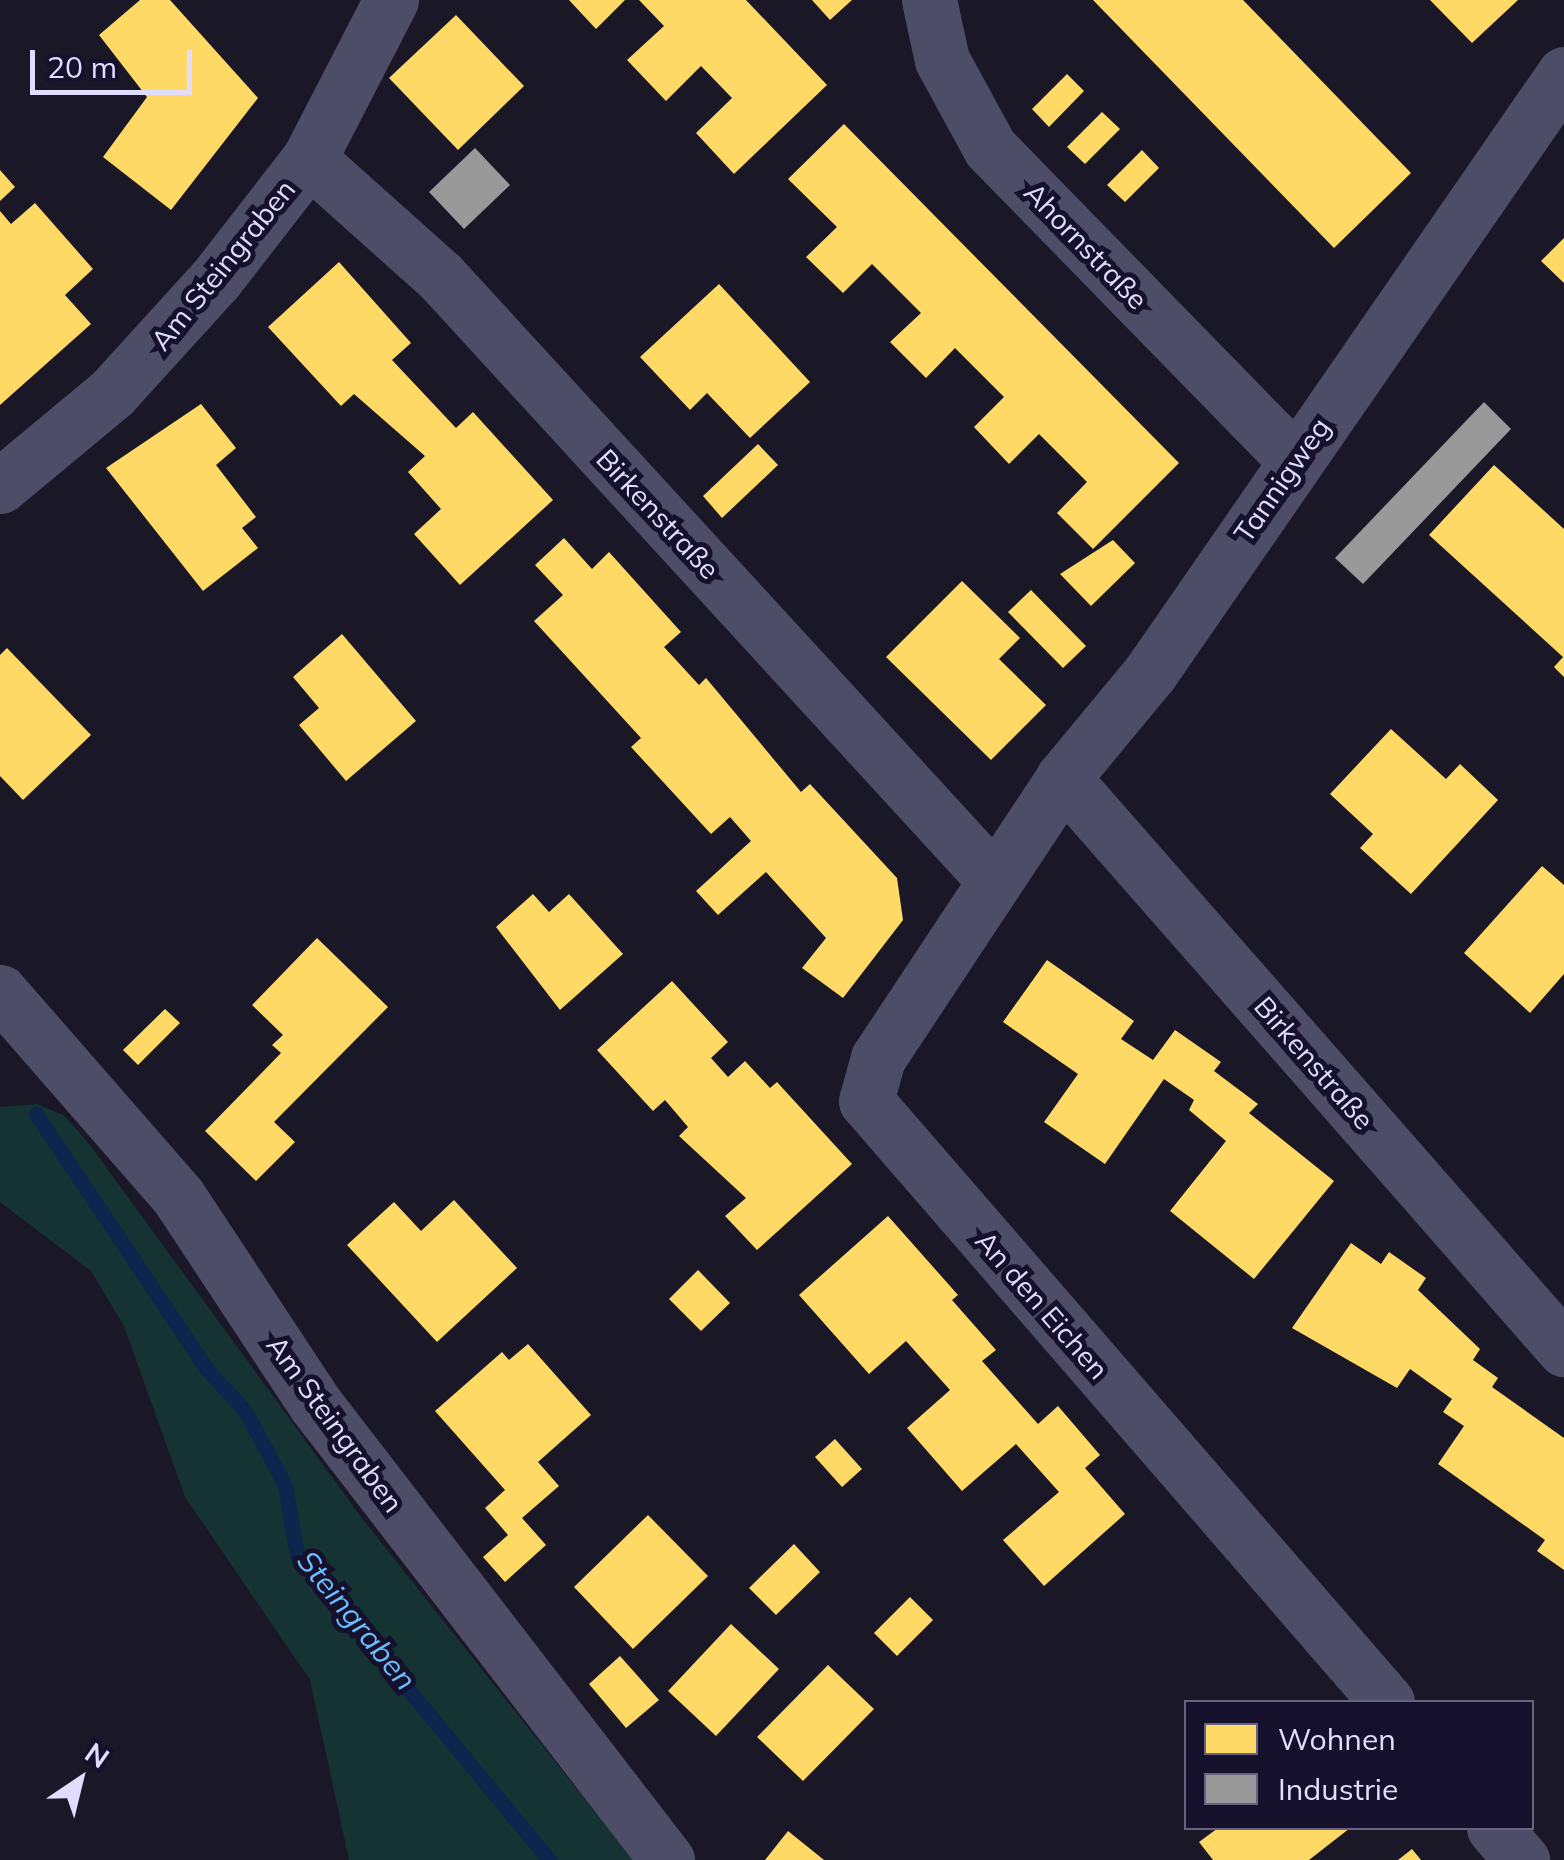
<!DOCTYPE html>
<meta charset="utf-8">
<style>
body{margin:0}
#map{position:relative;width:1564px;height:1860px;overflow:hidden;background:#1a1727;font-family:Mulish,sans-serif}
div>[style]{position:absolute}
[style*='--x']{left:calc(var(--x)*1px);top:calc(var(--y)*1px);width:calc(var(--w)*1px);rotate:calc(var(--a)*1deg)}
.green>*{inset:0;background:#153333}
.homes>*{inset:0;background:#ffd966}
.industry>*{inset:0;background:#999}
.stream>*{height:15px;margin:-7.5px;padding:0 7.5px;transform-origin:7.5px;border-radius:7.5px;background:#0d264e}
.minor>*{height:55px;margin:-27.5px;padding:0 27.5px;transform-origin:27.5px;border-radius:27.5px;background:#4d4d67}
span{translate:-50% -50%;white-space:nowrap;text-align:center;line-height:1.15;-webkit-text-stroke:10px #15112d;paint-order:stroke}
.street-label{font-size:28px;color:#e0ddff}
.water-label{font-size:30px;color:#6bbfff;font-style:italic}
.legend{position:absolute;left:1184px;top:1700px;width:350px;height:130px;box-sizing:border-box;background:#15112d;border:2px solid #666381;margin:0;padding:12px 18px;list-style:none;font-size:30px;color:#e0ddff}
.legend li{display:flex;align-items:center;gap:20px;height:50px}
.legend b{width:50px;border:2px solid #666381}
.north{position:absolute;left:30px;top:1730px;width:100px;height:100px;-webkit-text-stroke:8px #15112d;paint-order:stroke;rotate:35deg;font-size:28px;font-weight:700;line-height:40px;text-align:center;color:#e0ddff}
.north::after{content:'';display:block;margin:auto;width:35px;height:45px;background:#e0ddff;clip-path:polygon(50% 0,100% 100%,50% 72%,0 100%)}
.scale{position:absolute;left:30px;top:50px;width:162px;height:45px;box-sizing:border-box;border:5px solid #e0ddff;border-top:0;padding-left:12px;font-size:30px;line-height:35px;white-space:nowrap;color:#e0ddff;-webkit-text-stroke:8px #15112d;paint-order:stroke}
</style>
<div id="map">
<div class="green">
<div style="clip-path:polygon(37px 1104px,65px 1116px,90px 1145px,361px 1517px,633px 1860px,349px 1860px,310px 1680px,185px 1497px,124px 1326px,91px 1271px,0 1202px,0 1107px)"></div>
</div>
<div class="homes">
<div style="clip-path:polygon(140px 0,170px 0,258px 98px,171px 210px,103px 157px,147px 97px,99px 35px)"></div>
<div style="clip-path:polygon(569px 0,625px 0,596px 29px)"></div>
<div style="clip-path:polygon(639px 0,746px 0,827px 85px,734px 174px,696px 133px,732px 98px,701px 66px,666px 101px,627px 60px,664px 26px)"></div>
<div style="clip-path:polygon(812px 0,852px 0,830px 20px)"></div>
<div style="clip-path:polygon(1093px 0,1243px 0,1411px 173px,1334px 248px)"></div>
<div style="clip-path:polygon(1430px 0,1518px 0,1472px 43px)"></div>
<div style="clip-path:polygon(456px 15px,524px 86px,458px 150px,389px 78px)"></div>
<div style="clip-path:polygon(1067px 74px,1084px 91px,1049px 127px,1032px 109px)"></div>
<div style="clip-path:polygon(1102px 112px,1120px 129px,1085px 164px,1067px 147px)"></div>
<div style="clip-path:polygon(844px 124px,1179px 463px,1093px 549px,1057px 513px,1087px 482px,1039px 434px,1009px 464px,974px 427px,1004px 397px,955px 348px,926px 378px,890px 342px,921px 313px,872px 264px,843px 293px,806px 257px,837px 227px,788px 179px)"></div>
<div style="clip-path:polygon(1142px 150px,1159px 168px,1125px 202px,1107px 185px)"></div>
<div style="clip-path:polygon(0 170px,15px 187px,0 201px)"></div>
<div style="clip-path:polygon(35px 203px,93px 269px,65px 295px,91px 324px,0 405px,0 211px,11px 224px)"></div>
<div style="clip-path:polygon(1564px 238px,1564px 283px,1541px 261px)"></div>
<div style="clip-path:polygon(339px 262px,411px 343px,392px 360px,456px 428px,473px 412px,553px 500px,460px 585px,414px 534px,441px 509px,408px 472px,425px 456px,354px 394px,341px 406px,268px 327px)"></div>
<div style="clip-path:polygon(719px 284px,810px 382px,750px 438px,707px 393px,690px 410px,640px 357px)"></div>
<div style="clip-path:polygon(201px 404px,236px 448px,216px 465px,256px 517px,242px 528px,258px 548px,203px 591px,106px 468px)"></div>
<div style="clip-path:polygon(758px 444px,778px 465px,722px 518px,703px 496px)"></div>
<div style="clip-path:polygon(1494px 465px,1564px 529px,1564px 677px,1554px 667px,1563px 657px,1429px 535px)"></div>
<div style="clip-path:polygon(564px 538px,592px 569px,609px 552px,681px 632px,664px 647px,699px 685px,706px 678px,801px 792px,810px 784px,897px 878px,903px 920px,843px 998px,802px 968px,826px 938px,766px 872px,718px 915px,696px 891px,751px 841px,730px 817px,711px 834px,631px 747px,641px 738px,534px 621px,563px 595px,535px 565px)"></div>
<div style="clip-path:polygon(1113px 540px,1135px 563px,1091px 606px,1060px 574px)"></div>
<div style="clip-path:polygon(962px 581px,1020px 638px,999px 659px,1046px 705px,991px 760px,886px 657px)"></div>
<div style="clip-path:polygon(1031px 590px,1086px 646px,1063px 668px,1008px 612px)"></div>
<div style="clip-path:polygon(342px 634px,416px 721px,346px 781px,299px 725px,319px 708px,293px 677px)"></div>
<div style="clip-path:polygon(7px 648px,91px 735px,23px 800px,0 776px,0 655px)"></div>
<div style="clip-path:polygon(1391px 729px,1446px 779px,1460px 764px,1498px 800px,1411px 894px,1360px 848px,1373px 834px,1330px 794px)"></div>
<div style="clip-path:polygon(1542px 866px,1564px 885px,1564px 974px,1530px 1013px,1464px 953px)"></div>
<div style="clip-path:polygon(533px 894px,549px 912px,569px 894px,623px 954px,560px 1010px,496px 927px)"></div>
<div style="clip-path:polygon(317px 938px,388px 1007px,274px 1122px,295px 1142px,256px 1181px,205px 1131px,281px 1053px,272px 1045px,283px 1035px,252px 1005px)"></div>
<div style="clip-path:polygon(1047px 960px,1134px 1021px,1121px 1039px,1153px 1060px,1175px 1030px,1221px 1062px,1214px 1071px,1258px 1104px,1249px 1113px,1334px 1181px,1254px 1279px,1170px 1211px,1226px 1141px,1189px 1110px,1194px 1100px,1164px 1079px,1105px 1164px,1044px 1122px,1078px 1074px,1003px 1022px)"></div>
<div style="clip-path:polygon(672px 981px,728px 1042px,711px 1058px,728px 1077px,745px 1061px,770px 1088px,777px 1082px,852px 1164px,757px 1250px,725px 1216px,746px 1198px,679px 1136px,688px 1127px,665px 1100px,653px 1111px,597px 1050px)"></div>
<div style="clip-path:polygon(165px 1009px,180px 1023px,138px 1065px,123px 1050px)"></div>
<div style="clip-path:polygon(454px 1200px,517px 1268px,437px 1342px,347px 1245px,394px 1202px,421px 1231px)"></div>
<div style="clip-path:polygon(888px 1216px,958px 1295px,952px 1300px,996px 1350px,982px 1361px,1038px 1424px,1058px 1406px,1100px 1455px,1085px 1468px,1125px 1514px,1044px 1586px,1003px 1540px,1059px 1492px,1016px 1444px,962px 1491px,907px 1428px,950px 1390px,906px 1341px,869px 1374px,799px 1295px)"></div>
<div style="clip-path:polygon(1351px 1243px,1381px 1264px,1389px 1252px,1426px 1278px,1418px 1290px,1480px 1349px,1473px 1360px,1498px 1378px,1492px 1387px,1564px 1438px,1564px 1570px,1537px 1551px,1545px 1540px,1438px 1464px,1464px 1426px,1443px 1412px,1452px 1399px,1410px 1369px,1397px 1388px,1292px 1328px)"></div>
<div style="clip-path:polygon(698px 1270px,730px 1303px,701px 1331px,669px 1299px)"></div>
<div style="clip-path:polygon(528px 1344px,591px 1415px,538px 1462px,559px 1486px,522px 1518px,546px 1545px,505px 1582px,483px 1557px,508px 1535px,485px 1508px,505px 1490px,435px 1411px,502px 1352px,509px 1360px)"></div>
<div style="clip-path:polygon(835px 1439px,862px 1469px,842px 1487px,815px 1457px)"></div>
<div style="clip-path:polygon(648px 1515px,708px 1576px,633px 1649px,574px 1587px)"></div>
<div style="clip-path:polygon(794px 1544px,820px 1572px,776px 1615px,749px 1588px)"></div>
<div style="clip-path:polygon(910px 1597px,933px 1620px,897px 1656px,874px 1633px)"></div>
<div style="clip-path:polygon(731px 1624px,779px 1669px,716px 1736px,668px 1691px)"></div>
<div style="clip-path:polygon(620px 1656px,659px 1700px,626px 1728px,589px 1684px)"></div>
<div style="clip-path:polygon(828px 1665px,874px 1709px,803px 1781px,757px 1737px)"></div>
<div style="clip-path:polygon(1218px 1828px,1350px 1828px,1309px 1860px,1213px 1860px,1199px 1842px)"></div>
<div style="clip-path:polygon(788px 1831px,824px 1860px,765px 1860px)"></div>
<div style="clip-path:polygon(1412px 1849px,1421px 1860px,1398px 1860px)"></div>
</div>
<div class="industry">
<div style="clip-path:polygon(475px 148px,510px 185px,464px 229px,429px 192px)"></div>
<div style="clip-path:polygon(1484px 402px,1511px 429px,1363px 584px,1335px 558px)"></div>
</div>
<div class="stream">
<div style="--x:36;--y:1114;--w:306;--a:56.2"></div>
<div style="--x:206;--y:1368;--w:58;--a:47.8"></div>
<div style="--x:245;--y:1411;--w:84;--a:61.6"></div>
<div style="--x:285;--y:1485;--w:71;--a:80.3"></div>
<div style="--x:297;--y:1555;--w:396;--a:50.4"></div>
</div>
<div class="minor">
<div style="--x:929;--y:0;--w:61;--a:77.8"></div>
<div style="--x:942;--y:60;--w:100;--a:61.4"></div>
<div style="--x:990;--y:148;--w:437;--a:45.7"></div>
<div style="--x:309;--y:159;--w:176;--a:41.8"></div>
<div style="--x:440;--y:276;--w:821;--a:47.47"></div>
<div style="--x:0;--y:486;--w:146;--a:-39.7"></div>
<div style="--x:112;--y:393;--w:153;--a:-47.7"></div>
<div style="--x:215;--y:280;--w:153;--a:-52.2"></div>
<div style="--x:309;--y:159;--w:179;--a:-62.7"></div>
<div style="--x:1063;--y:778;--w:760;--a:48.74"></div>
<div style="--x:0;--y:992;--w:271;--a:48.9"></div>
<div style="--x:178;--y:1196;--w:250;--a:56.6"></div>
<div style="--x:316;--y:1405;--w:575;--a:52.35"></div>
<div style="--x:1387;--y:1702;--w:795;--a:-130.92"></div>
<div style="--x:866;--y:1101;--w:45;--a:-74.4"></div>
<div style="--x:878;--y:1058;--w:336;--a:-56.5"></div>
<div style="--x:1063;--y:778;--w:136;--a:-50.4"></div>
<div style="--x:1150;--y:673;--w:728;--a:-55.35"></div>
<div style="--x:1494;--y:1828;--w:43;--a:48.8"></div>
</div>
<div class="street-label">
<span style="left:1086px;top:246px;rotate:46deg">Ahornstraße</span>
<span style="left:223px;top:265px;rotate:-51deg">Am Steingraben</span>
<span style="left:1282px;top:480px;rotate:-55deg">Tannigweg</span>
<span style="left:658px;top:514px;rotate:47deg">Birkenstraße</span>
<span style="left:1314px;top:1063px;rotate:49deg">Birkenstraße</span>
<span style="left:1042px;top:1305px;rotate:49deg">An den Eichen</span>
<span style="left:335px;top:1424px;rotate:54deg">Am Steingraben</span>
</div>
<div class="water-label">
<span style="left:357px;top:1620px;rotate:51deg">Steingraben</span>
</div>
<ul class="legend">
<li><b style="height:28px;background:#ffd966"></b>Wohnen</li>
<li><b style="height:28px;background:#999"></b>Industrie</li>
</ul>
<div class="north">N</div>
<div class="scale">20 m</div>
</div>
